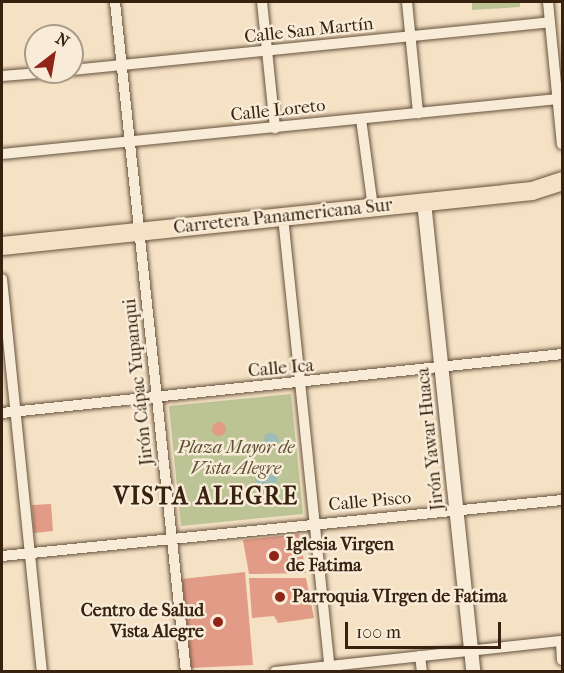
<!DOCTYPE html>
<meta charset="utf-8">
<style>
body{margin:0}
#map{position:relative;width:564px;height:673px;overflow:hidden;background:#f5e1c4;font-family:"IM FELL French Canon",serif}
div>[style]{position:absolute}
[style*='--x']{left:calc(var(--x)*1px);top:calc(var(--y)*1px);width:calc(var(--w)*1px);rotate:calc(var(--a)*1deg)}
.green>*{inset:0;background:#bcc394}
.water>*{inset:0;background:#9cbdb7}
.round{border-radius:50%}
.building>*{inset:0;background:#e29b86}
.roads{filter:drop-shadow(0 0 2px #66523c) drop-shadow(0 0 2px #66523c)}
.minor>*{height:10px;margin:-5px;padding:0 5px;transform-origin:5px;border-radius:5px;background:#f8ecd9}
.tertiary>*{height:14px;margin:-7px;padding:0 7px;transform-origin:7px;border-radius:7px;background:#f8ecd9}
.trunk>*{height:18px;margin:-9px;padding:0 9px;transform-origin:9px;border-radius:9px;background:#f5e1c4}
.dots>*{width:16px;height:16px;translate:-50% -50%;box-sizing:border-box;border:3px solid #f8ecd9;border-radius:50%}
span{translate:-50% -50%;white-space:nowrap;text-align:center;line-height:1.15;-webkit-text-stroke:5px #f8ecd9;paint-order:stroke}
.street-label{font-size:18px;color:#36220e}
.park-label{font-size:18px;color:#5e5236;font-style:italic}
.poi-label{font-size:18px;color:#36220e;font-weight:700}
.left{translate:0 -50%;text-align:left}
.right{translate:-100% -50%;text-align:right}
.district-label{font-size:24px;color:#36220e;font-weight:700;letter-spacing:1.5px}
.frame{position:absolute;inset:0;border:3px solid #36220e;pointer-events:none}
.north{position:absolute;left:24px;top:24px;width:60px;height:60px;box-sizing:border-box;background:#f8ecd9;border:2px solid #aa9b88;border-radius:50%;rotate:31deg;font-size:16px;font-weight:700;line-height:24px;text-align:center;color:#36220e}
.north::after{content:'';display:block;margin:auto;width:21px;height:27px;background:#8f2418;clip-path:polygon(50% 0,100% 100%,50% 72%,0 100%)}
.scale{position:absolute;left:345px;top:622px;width:156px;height:27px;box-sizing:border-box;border:3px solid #36220e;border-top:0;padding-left:8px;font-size:18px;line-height:21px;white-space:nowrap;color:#36220e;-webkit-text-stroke:4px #f8ecd9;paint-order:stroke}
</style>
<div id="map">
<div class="green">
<div style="clip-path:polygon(472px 2px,520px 2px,520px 7px,472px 10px)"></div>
<div style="clip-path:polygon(291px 394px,303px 514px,181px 526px,169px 406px)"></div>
</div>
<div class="water">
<div class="round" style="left:263px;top:433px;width:16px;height:16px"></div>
<div class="round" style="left:255px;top:469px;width:22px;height:22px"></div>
</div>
<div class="building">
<div class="round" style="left:212px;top:422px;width:14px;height:14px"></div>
<div style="clip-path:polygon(51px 504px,53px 531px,34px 533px,32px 505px)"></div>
<div style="clip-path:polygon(299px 534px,306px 573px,249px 574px,243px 540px)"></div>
<div style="clip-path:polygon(245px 572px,253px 665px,191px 668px,182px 579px)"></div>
<div style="clip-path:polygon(249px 578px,306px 578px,314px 618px,278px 623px,274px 616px,252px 618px)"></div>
</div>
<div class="roads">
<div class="minor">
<div style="--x:115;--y:2;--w:674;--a:83.95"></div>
<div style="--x:262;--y:2;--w:127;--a:84.1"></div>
<div style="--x:407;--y:2;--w:112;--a:84.3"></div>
<div style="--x:548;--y:2;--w:143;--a:84.4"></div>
<div style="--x:72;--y:70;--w:480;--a:-5.7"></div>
<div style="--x:2;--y:76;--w:50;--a:-4.6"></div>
<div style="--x:361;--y:119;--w:90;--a:82.3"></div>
<div style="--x:2;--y:154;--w:559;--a:-5.65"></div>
<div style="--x:283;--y:217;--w:457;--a:84.1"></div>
<div style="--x:2;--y:279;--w:395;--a:84.2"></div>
<div style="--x:2;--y:413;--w:563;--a:-6.01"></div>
<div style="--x:2;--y:556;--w:563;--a:-5.71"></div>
<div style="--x:561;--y:642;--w:18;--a:87"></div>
<div style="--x:420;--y:656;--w:16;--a:83"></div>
<div style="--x:275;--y:672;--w:289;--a:-6.2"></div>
</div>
<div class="tertiary">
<div style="--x:424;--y:202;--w:473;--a:84"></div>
</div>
<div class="trunk">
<div style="--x:2;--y:246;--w:533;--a:-5.92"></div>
<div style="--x:532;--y:191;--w:32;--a:-18"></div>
</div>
</div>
<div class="dots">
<div style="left:274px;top:556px;background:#8f2418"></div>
<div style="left:280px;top:597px;background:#8f2418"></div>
<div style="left:218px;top:622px;background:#8f2418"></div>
</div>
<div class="street-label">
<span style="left:309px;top:31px;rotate:-6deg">Calle San Martín</span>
<span style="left:278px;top:111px;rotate:-6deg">Calle Loreto</span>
<span style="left:283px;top:217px;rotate:-6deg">Carretera Panamericana Sur</span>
<span style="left:281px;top:369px;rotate:-5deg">Calle Ica</span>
<span style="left:139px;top:382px;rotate:-96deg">Jirón Cápac Yupanqui</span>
<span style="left:431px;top:439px;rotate:-96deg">Jirón Yawar Huaca</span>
<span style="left:370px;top:502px;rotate:-5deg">Calle Pisco</span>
</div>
<div class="park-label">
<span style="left:236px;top:459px">Plaza Mayor de<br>Vista Alegre</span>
</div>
<div class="poi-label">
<span class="left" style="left:286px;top:556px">Iglesia Virgen<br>de Fatima</span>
<span class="left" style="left:292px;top:597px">Parroquia VIrgen de Fatima</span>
<span class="right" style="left:204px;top:622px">Centro de Salud<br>Vista Alegre</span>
</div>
<div class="district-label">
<span style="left:206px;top:497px">VISTA ALEGRE</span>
</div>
<div class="frame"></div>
<div class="north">N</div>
<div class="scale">100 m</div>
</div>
